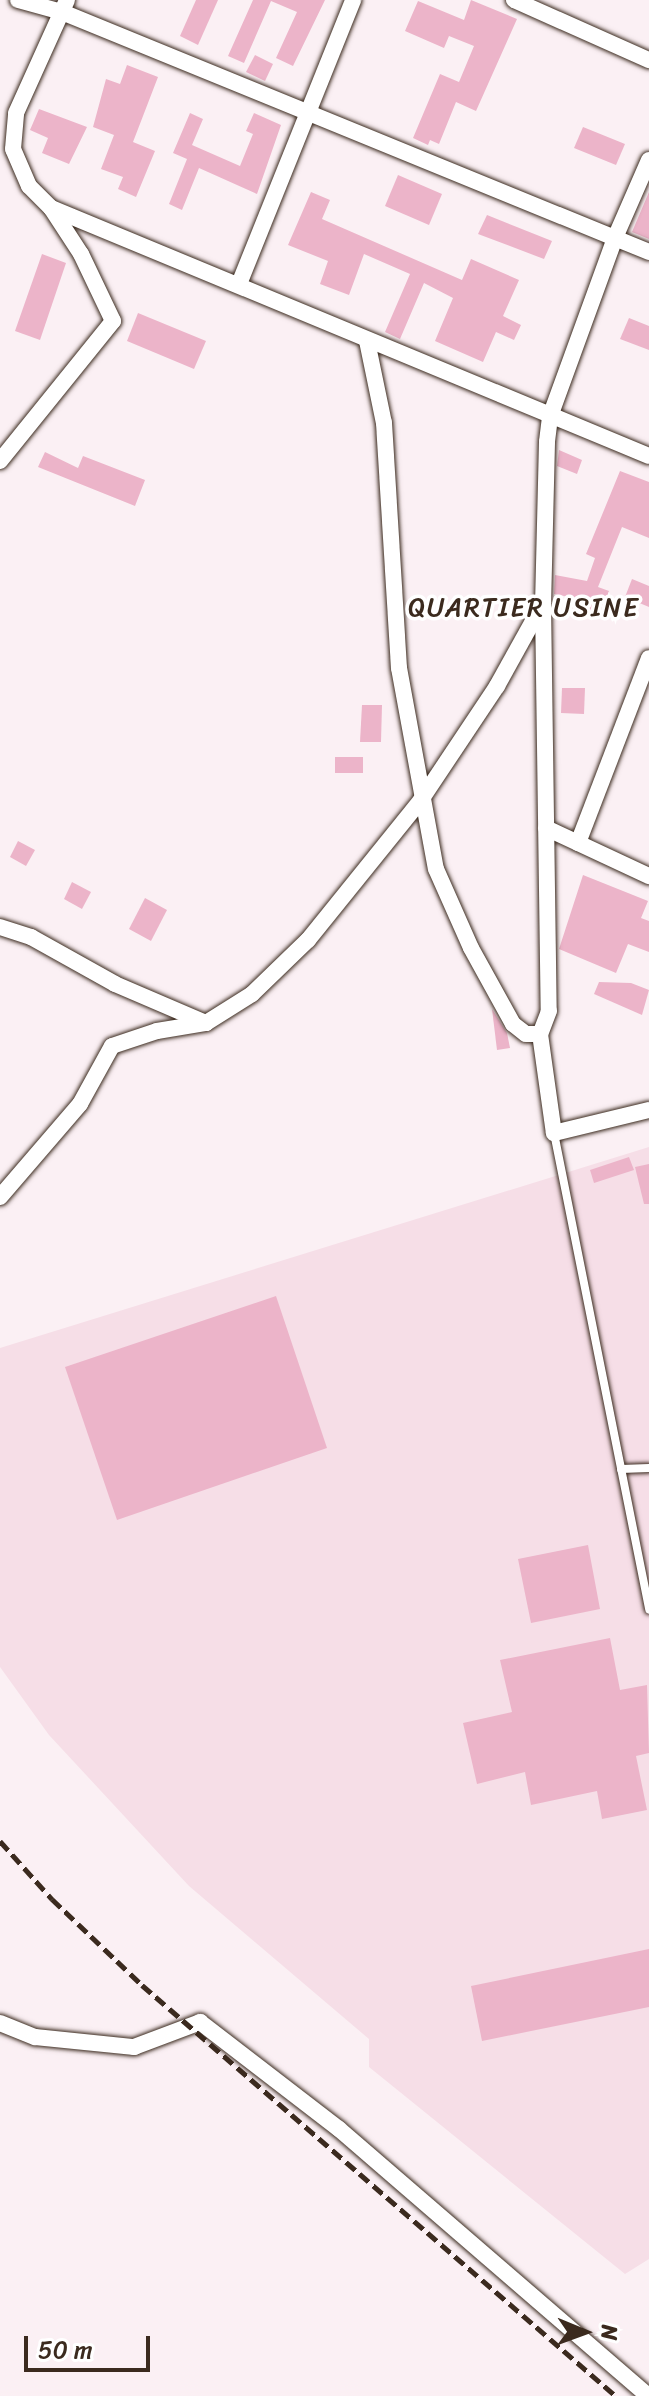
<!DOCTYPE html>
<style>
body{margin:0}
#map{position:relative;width:649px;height:2396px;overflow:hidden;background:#fbf0f4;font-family:Sriracha,sans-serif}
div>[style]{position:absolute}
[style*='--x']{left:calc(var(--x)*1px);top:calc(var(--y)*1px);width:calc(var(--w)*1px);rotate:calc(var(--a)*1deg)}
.built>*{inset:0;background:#f6dee7}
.building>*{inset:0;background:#ecb4c9}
.roads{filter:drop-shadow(0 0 2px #3b2a1e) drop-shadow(0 0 2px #3b2a1e)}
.lane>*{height:8px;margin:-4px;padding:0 4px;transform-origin:4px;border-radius:4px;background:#fff}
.street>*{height:16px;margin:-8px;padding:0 8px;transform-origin:8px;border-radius:8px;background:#fff}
.rail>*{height:5px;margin-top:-2.5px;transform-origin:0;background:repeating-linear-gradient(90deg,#3b2a1e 0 12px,transparent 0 18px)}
span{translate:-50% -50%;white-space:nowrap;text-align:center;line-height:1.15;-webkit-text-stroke:7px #fff;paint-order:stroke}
.neighbourhood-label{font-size:26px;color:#3b2a1e;letter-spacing:2px}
.north{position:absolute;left:545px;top:2292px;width:80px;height:80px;-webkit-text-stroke:6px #fff;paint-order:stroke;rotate:91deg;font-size:22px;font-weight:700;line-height:32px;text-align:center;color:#3b2a1e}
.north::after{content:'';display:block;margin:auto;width:28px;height:36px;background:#3b2a1e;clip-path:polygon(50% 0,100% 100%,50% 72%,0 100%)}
.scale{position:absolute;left:24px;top:2336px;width:126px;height:36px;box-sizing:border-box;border:4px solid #3b2a1e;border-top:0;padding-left:10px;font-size:24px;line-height:28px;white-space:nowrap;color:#3b2a1e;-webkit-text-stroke:6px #fff;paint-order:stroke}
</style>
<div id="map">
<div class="built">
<div style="clip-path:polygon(649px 1147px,649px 2259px,625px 2274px,369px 2067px,369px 2039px,189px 1886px,49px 1735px,0 1667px,0 1348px)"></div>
</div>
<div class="building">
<div style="clip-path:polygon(196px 0,218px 0,198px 45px,180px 36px)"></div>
<div style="clip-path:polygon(253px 0,325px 0,293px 66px,276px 58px,297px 12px,271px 1px,244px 63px,228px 56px)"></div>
<div style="clip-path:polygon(471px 0,517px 19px,476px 111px,456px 102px,439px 144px,430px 140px,428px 145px,413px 138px,440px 74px,459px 82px,474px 46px,449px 36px,444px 48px,405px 31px,418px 1px,464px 20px)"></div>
<div style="clip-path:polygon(255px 55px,273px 64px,265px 81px,246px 72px)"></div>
<div style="clip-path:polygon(127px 65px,158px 77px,133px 142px,155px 151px,136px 197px,118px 189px,123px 177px,101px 169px,114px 135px,93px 127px,106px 79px,120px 84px)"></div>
<div style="clip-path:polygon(39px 109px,87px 127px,69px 164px,42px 153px,48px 138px,30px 130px)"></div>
<div style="clip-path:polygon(190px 113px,203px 119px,192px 145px,240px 166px,253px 134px,246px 131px,254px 113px,281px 125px,257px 194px,199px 168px,182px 210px,169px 204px,187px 159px,173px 153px)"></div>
<div style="clip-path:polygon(583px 127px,625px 144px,616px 165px,574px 148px)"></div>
<div style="clip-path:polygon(398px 175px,442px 194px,429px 225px,385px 206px)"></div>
<div style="clip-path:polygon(311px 192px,330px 200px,322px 219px,462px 280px,471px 259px,519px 280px,503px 316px,521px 325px,514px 340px,496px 332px,483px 362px,435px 341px,453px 298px,424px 283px,400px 339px,385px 332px,410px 274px,364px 254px,349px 295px,320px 284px,328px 261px,288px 245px)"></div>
<div style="clip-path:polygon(649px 192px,649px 239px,632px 232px)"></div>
<div style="clip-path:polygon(487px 215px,552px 241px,544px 259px,478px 234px)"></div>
<div style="clip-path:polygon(42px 254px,66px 263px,40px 340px,15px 331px)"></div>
<div style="clip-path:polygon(138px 313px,206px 341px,194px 369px,127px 341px)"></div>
<div style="clip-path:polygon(629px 318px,649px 326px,649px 350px,620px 339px)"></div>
<div style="clip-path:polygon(559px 450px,582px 460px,577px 474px,557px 466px)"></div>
<div style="clip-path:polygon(45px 452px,78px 468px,83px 456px,145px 480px,135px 506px,38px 467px)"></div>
<div style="clip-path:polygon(620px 471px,649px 482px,649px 538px,622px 527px,598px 587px,609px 591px,599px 619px,565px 607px,569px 597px,554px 594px,555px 575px,587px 581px,595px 558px,586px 554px)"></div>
<div style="clip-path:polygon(632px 579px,649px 586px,649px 607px,625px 597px)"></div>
<div style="clip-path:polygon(562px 688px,585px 688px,584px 714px,561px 713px)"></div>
<div style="clip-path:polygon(362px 705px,382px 705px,381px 742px,360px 742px)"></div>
<div style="clip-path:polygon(335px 757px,363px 757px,363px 773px,335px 773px)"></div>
<div style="clip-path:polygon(18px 841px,35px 850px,26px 866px,10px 857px)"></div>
<div style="clip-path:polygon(583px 875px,648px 901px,641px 918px,649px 921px,649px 952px,628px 944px,616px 973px,559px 949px)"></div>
<div style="clip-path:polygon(72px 882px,91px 892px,82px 909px,64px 899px)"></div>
<div style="clip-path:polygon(145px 898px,167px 910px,151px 941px,129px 929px)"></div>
<div style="clip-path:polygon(599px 982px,631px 983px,649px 990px,642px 1015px,594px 994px)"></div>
<div style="clip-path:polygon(492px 1009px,507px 1033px,510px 1048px,497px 1050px)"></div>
<div style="clip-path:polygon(629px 1157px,634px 1170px,594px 1183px,590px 1170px)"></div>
<div style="clip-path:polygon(649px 1164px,649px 1204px,644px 1204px,635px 1167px)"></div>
<div style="clip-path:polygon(276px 1296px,327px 1448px,117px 1520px,65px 1367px)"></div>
<div style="clip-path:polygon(588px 1545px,600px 1609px,531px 1623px,518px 1559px)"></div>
<div style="clip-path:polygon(610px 1638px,620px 1690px,647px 1685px,649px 1753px,636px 1756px,647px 1810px,602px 1819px,597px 1791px,531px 1805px,525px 1772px,477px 1784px,463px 1723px,512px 1712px,500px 1660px)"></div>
<div style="clip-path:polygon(649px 1949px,649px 2007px,482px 2041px,471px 1986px)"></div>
</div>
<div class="roads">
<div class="lane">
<div style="--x:554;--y:1133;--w:486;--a:78.7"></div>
<div style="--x:621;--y:1469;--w:28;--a:-2"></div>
</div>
<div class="street">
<div style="--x:18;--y:0;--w:46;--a:15.3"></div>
<div style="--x:62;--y:12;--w:634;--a:22.24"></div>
<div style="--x:514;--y:0;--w:148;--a:24"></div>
<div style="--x:649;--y:160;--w:85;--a:113.6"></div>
<div style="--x:615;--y:238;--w:190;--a:110"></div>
<div style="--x:550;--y:417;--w:25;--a:97"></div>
<div style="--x:547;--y:442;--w:161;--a:91.4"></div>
<div style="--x:543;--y:603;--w:408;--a:89.2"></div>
<div style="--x:549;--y:1011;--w:25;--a:111"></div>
<div style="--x:540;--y:1034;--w:100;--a:82"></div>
<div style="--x:554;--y:1133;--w:98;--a:-13.6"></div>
<div style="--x:51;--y:208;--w:647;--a:22.52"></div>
<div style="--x:239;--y:284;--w:306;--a:-68.1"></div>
<div style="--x:367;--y:341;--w:84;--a:78.3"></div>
<div style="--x:384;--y:423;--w:245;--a:86.5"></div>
<div style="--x:399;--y:668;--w:204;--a:79.6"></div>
<div style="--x:436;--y:869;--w:86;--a:66.1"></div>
<div style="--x:471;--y:948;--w:87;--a:61.1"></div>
<div style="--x:513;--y:1024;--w:16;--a:38"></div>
<div style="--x:526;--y:1034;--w:14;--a:0"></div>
<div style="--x:0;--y:461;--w:180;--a:-51.1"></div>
<div style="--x:113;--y:321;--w:74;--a:-115.5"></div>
<div style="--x:81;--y:254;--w:55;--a:-123.1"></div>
<div style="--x:51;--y:208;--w:31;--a:-135"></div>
<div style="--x:29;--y:186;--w:40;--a:-113.4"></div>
<div style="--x:13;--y:149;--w:36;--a:-85"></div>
<div style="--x:16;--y:113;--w:124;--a:-65.7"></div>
<div style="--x:546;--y:828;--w:114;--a:25"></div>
<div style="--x:578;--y:843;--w:198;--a:-69"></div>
<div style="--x:0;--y:927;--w:33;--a:18"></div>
<div style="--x:31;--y:937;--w:96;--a:29.2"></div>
<div style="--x:115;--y:984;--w:99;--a:23.2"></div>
<div style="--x:0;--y:1197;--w:123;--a:-49.3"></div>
<div style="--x:80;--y:1104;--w:66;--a:-61.1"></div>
<div style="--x:112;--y:1046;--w:47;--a:-18.4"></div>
<div style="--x:157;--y:1031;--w:50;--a:-9.3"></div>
<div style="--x:206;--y:1023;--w:54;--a:-32.2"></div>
<div style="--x:252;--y:994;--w:78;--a:-44"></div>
<div style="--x:308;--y:940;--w:180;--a:-51.1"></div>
<div style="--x:421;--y:800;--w:137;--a:-56.3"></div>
<div style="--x:497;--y:686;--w:95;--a:-61"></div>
<div style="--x:0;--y:2023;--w:38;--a:22"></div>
<div style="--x:35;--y:2037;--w:100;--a:5.8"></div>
<div style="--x:134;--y:2047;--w:71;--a:-20.7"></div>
<div style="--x:200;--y:2022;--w:175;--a:37.6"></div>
<div style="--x:339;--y:2129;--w:408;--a:40.8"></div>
</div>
</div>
<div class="rail">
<div style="--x:0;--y:1841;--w:78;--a:48.1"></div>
<div style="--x:52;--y:1899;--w:124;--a:43.7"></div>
<div style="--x:142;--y:1985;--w:627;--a:40.93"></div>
</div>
<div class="neighbourhood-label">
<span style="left:524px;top:608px">QUARTIER USINE</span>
</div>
<div class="north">N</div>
<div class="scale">50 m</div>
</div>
